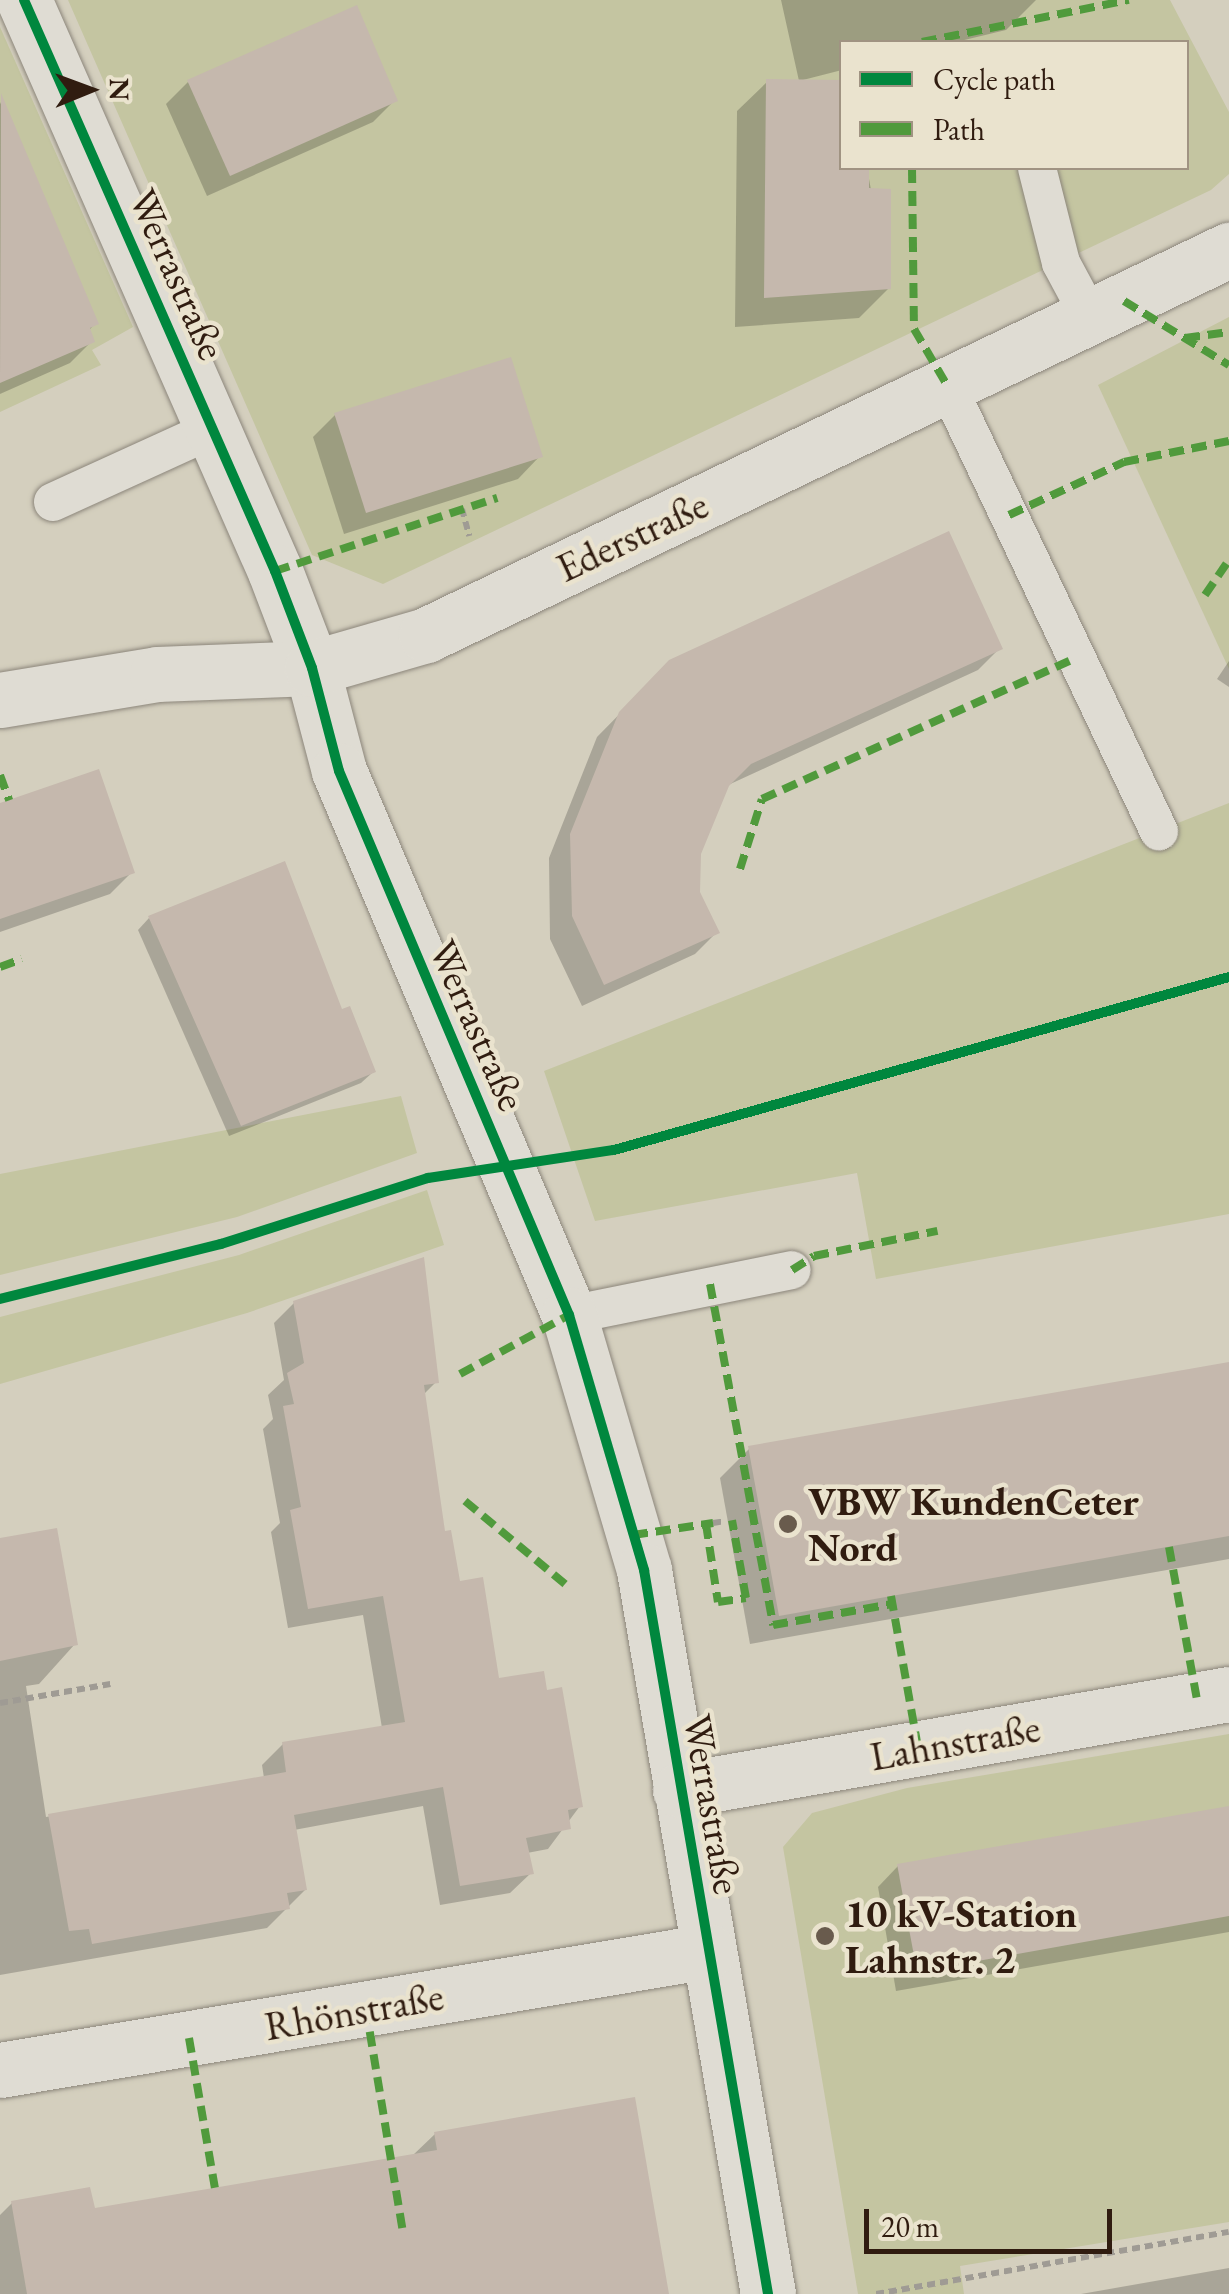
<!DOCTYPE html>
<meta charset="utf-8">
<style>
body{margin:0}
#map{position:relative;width:1229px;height:2294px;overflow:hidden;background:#d4cfbe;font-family:"EB Garamond",serif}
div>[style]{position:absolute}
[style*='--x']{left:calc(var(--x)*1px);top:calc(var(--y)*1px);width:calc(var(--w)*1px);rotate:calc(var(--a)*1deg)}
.green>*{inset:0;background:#c4c5a1}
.shadow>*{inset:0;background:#0003}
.building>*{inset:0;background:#c5b8ad}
.path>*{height:6px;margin-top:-3px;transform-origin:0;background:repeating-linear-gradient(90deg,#9f9b94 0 8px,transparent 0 13px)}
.roads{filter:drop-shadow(0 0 2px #8c867b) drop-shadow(0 0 2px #8c867b)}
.lane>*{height:38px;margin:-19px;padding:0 19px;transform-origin:19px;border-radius:19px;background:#dfdcd3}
.street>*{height:55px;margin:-27.5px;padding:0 27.5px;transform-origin:27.5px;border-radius:27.5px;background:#dfdcd3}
.quiet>*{height:8px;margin-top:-4px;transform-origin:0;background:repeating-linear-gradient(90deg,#509a3c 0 15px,transparent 0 23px)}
.cycleway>*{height:10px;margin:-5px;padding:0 5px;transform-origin:5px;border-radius:5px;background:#00873e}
.dots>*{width:28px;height:28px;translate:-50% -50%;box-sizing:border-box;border:5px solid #eae3ce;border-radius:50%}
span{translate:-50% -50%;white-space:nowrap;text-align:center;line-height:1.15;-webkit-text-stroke:9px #eae3ce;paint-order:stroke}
.street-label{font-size:40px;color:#301c10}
.poi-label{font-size:40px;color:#301c10;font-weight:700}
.left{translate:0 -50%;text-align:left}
.legend{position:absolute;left:839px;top:40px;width:350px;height:130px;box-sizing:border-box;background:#eae3ce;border:2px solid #a09382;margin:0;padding:12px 18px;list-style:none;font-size:30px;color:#301c10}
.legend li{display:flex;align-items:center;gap:20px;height:50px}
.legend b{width:50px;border:2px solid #a09382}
.north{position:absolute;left:40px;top:40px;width:100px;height:100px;-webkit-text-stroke:8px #eae3ce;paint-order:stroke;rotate:89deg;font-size:28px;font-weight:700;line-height:40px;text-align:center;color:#301c10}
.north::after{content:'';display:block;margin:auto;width:35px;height:45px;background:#301c10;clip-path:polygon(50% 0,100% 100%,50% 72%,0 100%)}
.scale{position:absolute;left:864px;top:2209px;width:248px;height:45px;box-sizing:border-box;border:5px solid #301c10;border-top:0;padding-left:12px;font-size:30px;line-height:35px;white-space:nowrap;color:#301c10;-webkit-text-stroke:8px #eae3ce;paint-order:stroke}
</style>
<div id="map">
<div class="green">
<div style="clip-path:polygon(evenodd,68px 0,1170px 0,1229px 112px,1229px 174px,1211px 190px,383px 584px,312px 555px,68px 0,842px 42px,1186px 42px,1186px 168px,842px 168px,842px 42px)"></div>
<div style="clip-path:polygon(0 27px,133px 327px,92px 350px,101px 365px,0 412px)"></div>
<div style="clip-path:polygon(1229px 317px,1229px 669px,1098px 385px)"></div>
<div style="clip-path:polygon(1229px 803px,1229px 1214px,876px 1279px,857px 1173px,595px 1221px,544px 1071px)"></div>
<div style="clip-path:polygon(401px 1096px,417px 1153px,237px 1217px,0 1275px,0 1174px)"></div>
<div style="clip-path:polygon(427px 1190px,444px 1245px,247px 1313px,0 1384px,0 1317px,239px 1255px)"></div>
<div style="clip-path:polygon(1229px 1734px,1229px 2222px,960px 2266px,964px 2294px,858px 2294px,783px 1847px,812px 1813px,907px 1788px)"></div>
</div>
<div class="shadow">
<div style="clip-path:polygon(781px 0,1036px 0,1006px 30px,956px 42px,842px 42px,842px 70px,799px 81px)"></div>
<div style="clip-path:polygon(188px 82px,395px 100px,373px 122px,207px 196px,166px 104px)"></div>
<div style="clip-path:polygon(767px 82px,842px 168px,867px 168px,889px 288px,859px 318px,735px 327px,737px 111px)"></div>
<div style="clip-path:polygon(0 102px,96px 323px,88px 331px,92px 341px,70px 363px,0 394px)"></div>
<div style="clip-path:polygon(335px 415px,540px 456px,518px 479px,344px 534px,313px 437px)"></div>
<div style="clip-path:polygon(1000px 648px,978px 670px,726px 786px,698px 854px,698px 892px,717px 932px,695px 954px,582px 1006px,550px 939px,549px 858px,597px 737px,653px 680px)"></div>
<div style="clip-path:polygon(1229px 661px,1229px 687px,1217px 679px)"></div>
<div style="clip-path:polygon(0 805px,132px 872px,110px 894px,0 932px)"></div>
<div style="clip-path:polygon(149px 918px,340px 1012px,373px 1072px,361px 1083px,229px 1136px,138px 930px)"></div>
<div style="clip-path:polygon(294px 1303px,436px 1382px,423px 1395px,443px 1534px,458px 1584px,497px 1681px,580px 1806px,548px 1849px,527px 1853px,531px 1873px,510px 1893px,440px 1905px,423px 1806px,294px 1830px,305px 1890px,267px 1928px,0 1975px,0 1540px,75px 1644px,39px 1684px,26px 1686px,46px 1817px,264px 1778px,262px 1765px,283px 1744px,382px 1728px,363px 1615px,288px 1628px,271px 1532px,280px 1523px,263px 1429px,273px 1419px,268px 1395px,284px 1380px,274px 1323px)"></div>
<div style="clip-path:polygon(1229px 1364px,1229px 1559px,750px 1644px,720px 1478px,750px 1448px)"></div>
<div style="clip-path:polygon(1229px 1808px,1229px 1932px,896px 1991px,878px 1887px,898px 1866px)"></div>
<div style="clip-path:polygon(435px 2134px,666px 2294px,0 2294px,0 2215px,12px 2203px,93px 2211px,412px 2156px)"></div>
<div style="clip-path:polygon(1229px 2268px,1229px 2294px,1081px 2294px)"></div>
</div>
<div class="building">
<div style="clip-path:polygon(357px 5px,398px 101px,230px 176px,187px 80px)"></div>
<div style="clip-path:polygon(766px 79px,842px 80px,842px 168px,869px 168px,869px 188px,891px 189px,891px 289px,764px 298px)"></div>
<div style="clip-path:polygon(1px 93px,99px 324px,90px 328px,95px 342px,0 383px)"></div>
<div style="clip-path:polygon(511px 357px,543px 457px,366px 513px,334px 413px)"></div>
<div style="clip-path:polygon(949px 531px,1003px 649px,751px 764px,729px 786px,701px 854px,700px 892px,720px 933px,604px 985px,572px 916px,570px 834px,619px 712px,669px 660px)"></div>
<div style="clip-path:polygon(99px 769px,135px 873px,0 919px,0 803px)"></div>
<div style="clip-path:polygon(285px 861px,342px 1009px,350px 1006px,376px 1072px,241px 1126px,148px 916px)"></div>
<div style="clip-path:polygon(424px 1257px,439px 1383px,424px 1385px,445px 1531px,451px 1530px,460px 1581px,483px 1577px,499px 1678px,544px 1671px,547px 1690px,562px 1687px,583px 1807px,568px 1810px,571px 1829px,526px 1838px,534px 1874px,460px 1886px,443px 1787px,294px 1815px,307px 1890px,287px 1893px,290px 1909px,92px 1944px,89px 1929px,69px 1931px,48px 1814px,286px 1772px,282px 1742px,405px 1722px,383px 1596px,308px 1609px,290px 1510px,301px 1507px,283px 1406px,294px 1404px,287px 1373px,304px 1363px,293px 1301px)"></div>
<div style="clip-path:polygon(1229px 1362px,1229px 1536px,779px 1616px,748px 1446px)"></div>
<div style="clip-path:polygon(57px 1528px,78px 1645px,0 1661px,0 1538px)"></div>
<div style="clip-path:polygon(1229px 1806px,1229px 1916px,917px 1972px,897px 1864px)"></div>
<div style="clip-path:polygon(635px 2097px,669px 2294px,27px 2294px,11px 2201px,90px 2187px,95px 2208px,437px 2150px,434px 2132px)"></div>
</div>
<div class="path">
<div style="--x:462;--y:509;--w:28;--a:75"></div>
<div style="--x:713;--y:1523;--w:12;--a:-9"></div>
<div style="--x:0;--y:1703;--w:112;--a:-9.8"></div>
<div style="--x:876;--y:2294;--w:358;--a:-10"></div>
</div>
<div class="roads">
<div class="lane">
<div style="--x:1037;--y:168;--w:98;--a:75.8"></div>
<div style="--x:1061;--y:263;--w:61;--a:61.8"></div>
<div style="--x:948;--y:387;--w:492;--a:64.6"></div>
<div style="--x:53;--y:502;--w:176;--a:-24.5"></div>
<div style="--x:569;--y:1315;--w:227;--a:-11.4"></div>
</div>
<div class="street">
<div style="--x:24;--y:0;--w:624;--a:66.27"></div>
<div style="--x:275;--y:571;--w:104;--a:69.1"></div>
<div style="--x:312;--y:668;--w:106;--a:75.3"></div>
<div style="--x:339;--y:771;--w:591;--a:67.08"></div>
<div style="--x:569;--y:1315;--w:266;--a:73.6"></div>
<div style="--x:644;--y:1570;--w:735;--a:80.28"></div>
<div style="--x:0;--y:700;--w:159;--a:-9.4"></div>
<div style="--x:157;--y:674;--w:155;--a:-2.2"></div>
<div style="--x:312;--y:668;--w:119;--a:-16.1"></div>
<div style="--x:426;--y:635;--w:891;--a:-25.62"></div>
<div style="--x:680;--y:1790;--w:557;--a:-9.92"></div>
<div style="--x:0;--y:2070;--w:718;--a:-9.54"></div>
</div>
</div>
<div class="quiet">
<div style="--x:922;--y:42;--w:211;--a:-11.5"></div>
<div style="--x:912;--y:168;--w:161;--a:89.3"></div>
<div style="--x:914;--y:329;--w:67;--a:59.6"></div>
<div style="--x:1124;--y:301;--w:123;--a:31.4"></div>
<div style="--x:1185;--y:338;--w:44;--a:-7.8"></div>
<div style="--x:1009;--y:515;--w:127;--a:-24.7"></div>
<div style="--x:1124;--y:462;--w:107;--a:-11.3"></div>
<div style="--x:275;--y:571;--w:234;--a:-18.2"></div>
<div style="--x:1205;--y:595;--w:42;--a:-55.6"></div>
<div style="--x:0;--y:775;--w:27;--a:70"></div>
<div style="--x:740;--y:869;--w:73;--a:-72.6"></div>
<div style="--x:762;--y:799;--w:344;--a:-24.2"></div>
<div style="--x:0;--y:967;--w:23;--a:-20"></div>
<div style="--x:792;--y:1270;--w:26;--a:-32"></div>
<div style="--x:814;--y:1256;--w:126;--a:-11.5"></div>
<div style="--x:710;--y:1284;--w:347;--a:79.5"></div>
<div style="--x:773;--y:1625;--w:121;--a:-10"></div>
<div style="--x:460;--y:1374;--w:124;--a:-28.4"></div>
<div style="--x:465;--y:1501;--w:131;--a:39.7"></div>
<div style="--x:706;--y:1524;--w:79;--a:81.3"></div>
<div style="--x:718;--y:1602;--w:28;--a:-8"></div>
<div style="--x:746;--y:1598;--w:79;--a:-100.2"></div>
<div style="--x:633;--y:1535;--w:81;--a:-8.5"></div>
<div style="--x:1169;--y:1547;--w:155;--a:79.6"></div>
<div style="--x:891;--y:1596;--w:154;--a:79.9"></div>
<div style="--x:366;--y:2009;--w:226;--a:80.6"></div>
<div style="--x:189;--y:2038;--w:152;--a:80.2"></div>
</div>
<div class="cycleway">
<div style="--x:24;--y:0;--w:624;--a:66.27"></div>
<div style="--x:275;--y:571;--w:104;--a:69.1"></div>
<div style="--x:312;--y:668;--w:106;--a:75.3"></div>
<div style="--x:339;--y:771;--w:591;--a:67.08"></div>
<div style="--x:569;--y:1315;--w:266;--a:73.6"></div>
<div style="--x:644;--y:1570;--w:735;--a:80.28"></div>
<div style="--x:0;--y:1299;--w:228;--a:-14"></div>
<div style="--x:221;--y:1244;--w:217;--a:-17.7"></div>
<div style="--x:428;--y:1178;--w:188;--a:-8.6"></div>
<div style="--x:614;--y:1150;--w:639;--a:-15.71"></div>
</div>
<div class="dots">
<div style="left:788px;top:1524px;background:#695b4d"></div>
<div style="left:825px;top:1936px;background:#695b4d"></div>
</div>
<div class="street-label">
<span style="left:178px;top:274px;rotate:66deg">Werrastraße</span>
<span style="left:632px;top:536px;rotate:-25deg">Ederstraße</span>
<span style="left:478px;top:1025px;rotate:66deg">Werrastraße</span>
<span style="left:955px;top:1742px;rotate:-10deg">Lahnstraße</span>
<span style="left:713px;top:1804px;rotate:80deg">Werrastraße</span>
<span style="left:354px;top:2011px;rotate:-10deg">Rhönstraße</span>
</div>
<div class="poi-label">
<span class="left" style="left:808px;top:1524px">VBW KundenCeter<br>Nord</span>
<span class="left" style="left:845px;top:1936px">10 kV-Station<br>Lahnstr. 2</span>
</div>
<ul class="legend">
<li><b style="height:12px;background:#00873e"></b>Cycle path</li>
<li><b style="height:12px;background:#509a3c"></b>Path</li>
</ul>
<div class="north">N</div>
<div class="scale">20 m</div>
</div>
